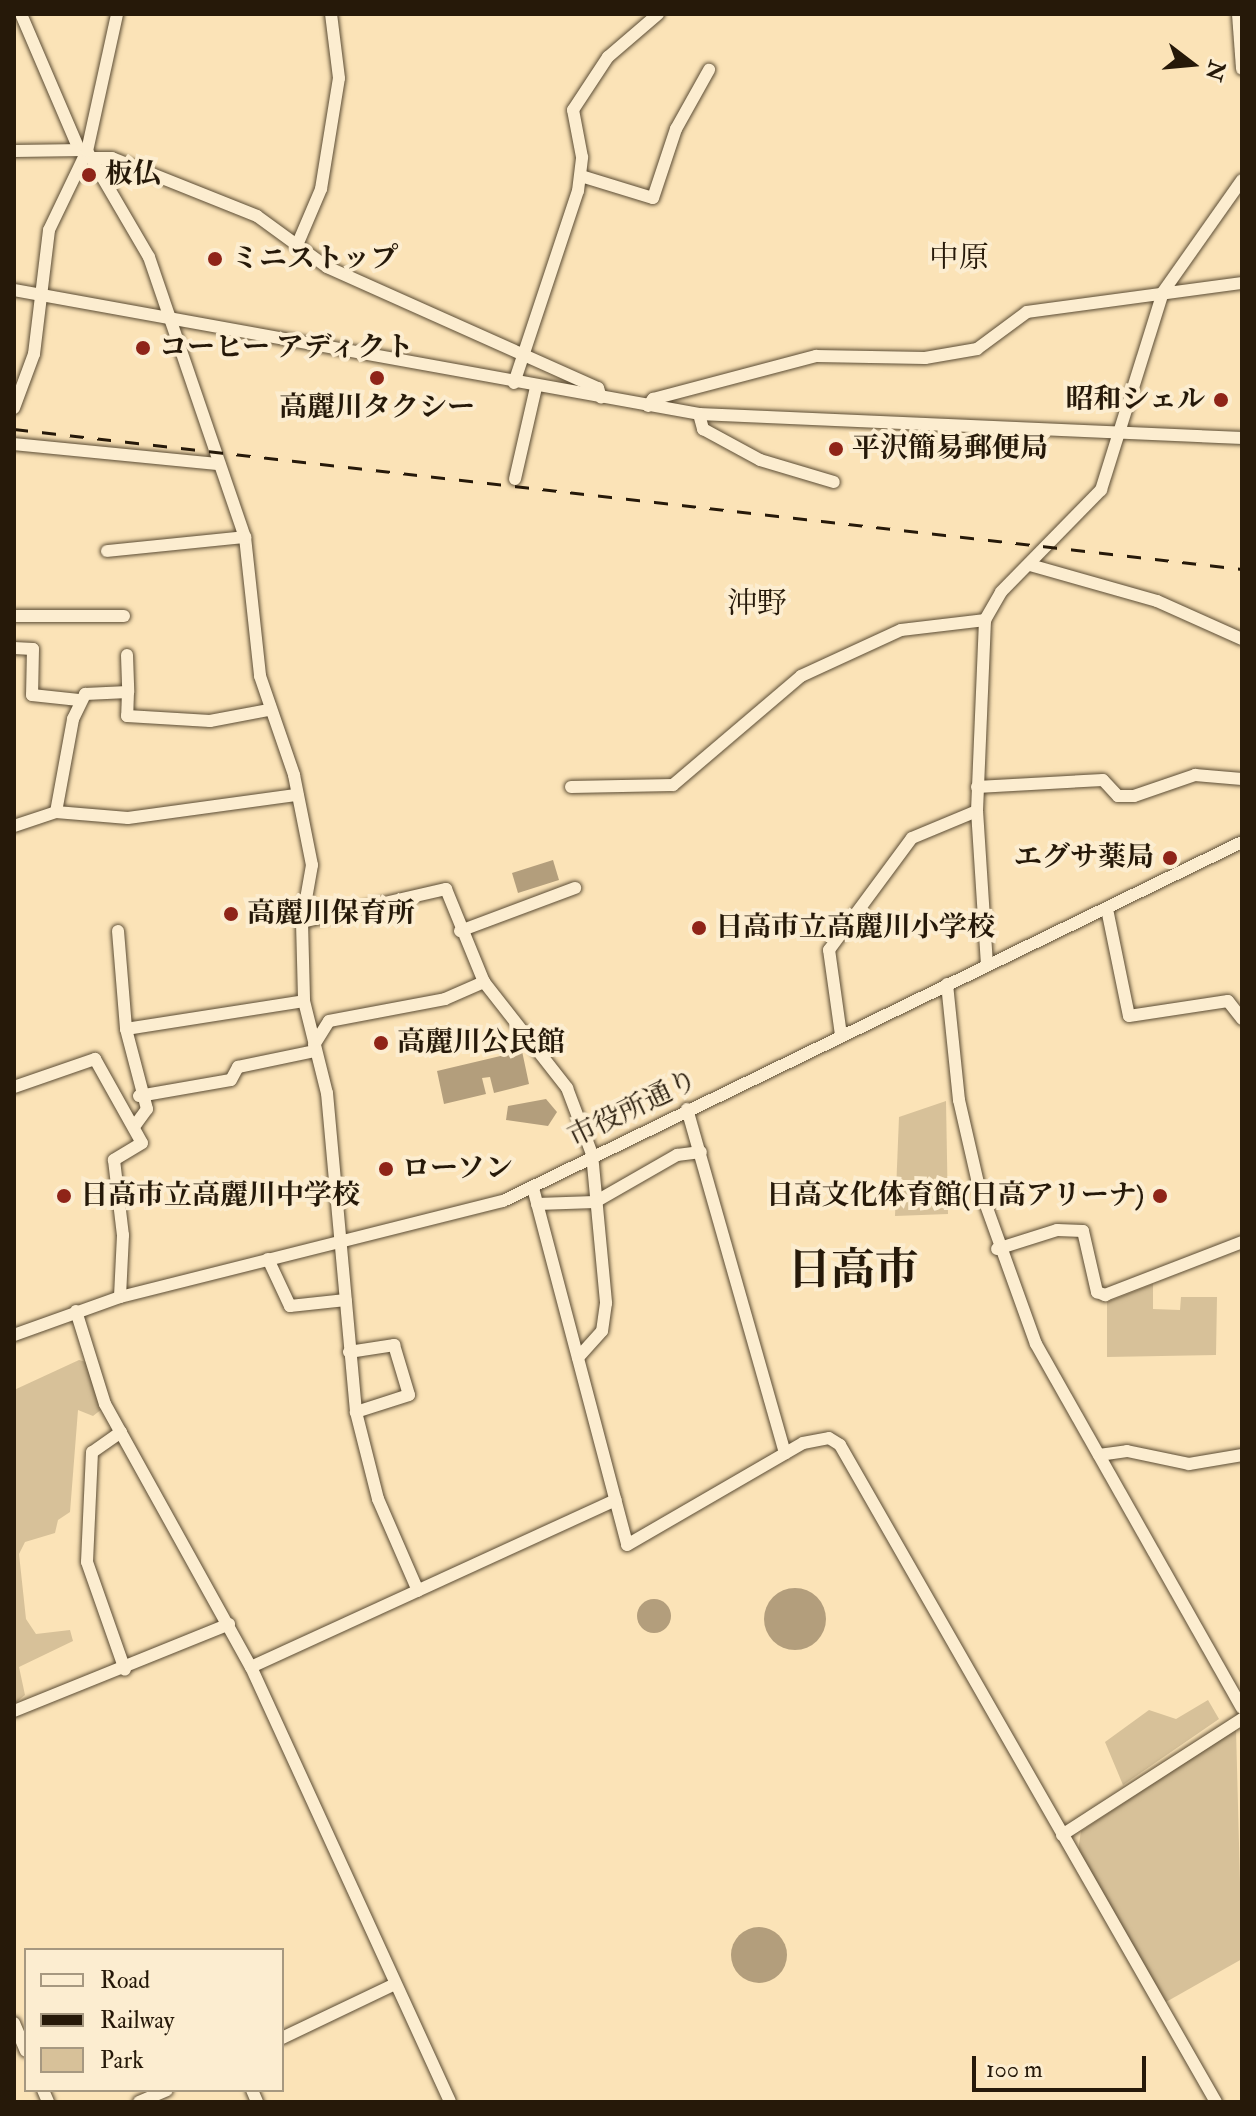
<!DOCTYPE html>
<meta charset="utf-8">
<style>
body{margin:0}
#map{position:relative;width:1256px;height:2116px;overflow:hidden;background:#fbe3b7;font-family:"IM FELL Double Pica","Noto Serif JP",serif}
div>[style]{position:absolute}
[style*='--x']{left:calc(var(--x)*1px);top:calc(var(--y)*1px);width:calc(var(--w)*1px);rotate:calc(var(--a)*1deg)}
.green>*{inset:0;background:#d7c199}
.water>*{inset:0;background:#b39e7c}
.round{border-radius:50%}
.roads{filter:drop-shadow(0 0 2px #5b4c34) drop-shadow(0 0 2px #5b4c34)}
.minor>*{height:12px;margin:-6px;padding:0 6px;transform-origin:6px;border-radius:6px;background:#fcedd0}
.rail>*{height:3px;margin-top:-1.5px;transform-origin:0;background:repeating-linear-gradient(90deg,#261909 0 14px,transparent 0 28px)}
.dots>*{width:22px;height:22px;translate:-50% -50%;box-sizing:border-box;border:4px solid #fcedd0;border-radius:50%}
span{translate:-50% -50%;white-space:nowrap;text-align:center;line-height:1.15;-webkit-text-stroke:8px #fcedd0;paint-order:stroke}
.poi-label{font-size:28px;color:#261909;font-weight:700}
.left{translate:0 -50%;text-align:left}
.right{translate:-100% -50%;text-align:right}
.street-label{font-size:28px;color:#261909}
.neighbourhood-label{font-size:30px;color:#261909}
.town-label{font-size:44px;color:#261909;font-weight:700}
.frame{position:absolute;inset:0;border:16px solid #261909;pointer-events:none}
.legend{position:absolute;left:24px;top:1948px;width:260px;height:144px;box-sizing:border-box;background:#fcedd0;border:2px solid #a69880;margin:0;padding:10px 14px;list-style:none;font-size:24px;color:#261909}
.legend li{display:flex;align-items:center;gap:16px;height:40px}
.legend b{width:40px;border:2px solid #a69880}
.north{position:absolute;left:1152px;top:24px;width:80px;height:80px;-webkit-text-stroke:6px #fcedd0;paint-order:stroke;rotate:106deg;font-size:22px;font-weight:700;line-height:32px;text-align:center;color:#261909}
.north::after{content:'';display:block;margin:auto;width:28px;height:36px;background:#261909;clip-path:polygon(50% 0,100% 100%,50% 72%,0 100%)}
.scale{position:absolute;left:972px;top:2056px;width:174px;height:36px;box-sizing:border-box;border:4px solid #261909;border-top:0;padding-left:10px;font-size:24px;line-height:28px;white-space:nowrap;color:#261909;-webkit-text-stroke:6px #fcedd0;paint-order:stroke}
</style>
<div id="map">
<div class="green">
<div style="clip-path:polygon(946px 1101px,948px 1214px,895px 1216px,899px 1117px)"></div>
<div style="clip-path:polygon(1153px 1284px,1153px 1309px,1180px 1310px,1181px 1297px,1217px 1297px,1216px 1355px,1107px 1357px,1107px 1302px)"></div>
<div style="clip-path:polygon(79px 1360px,86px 1362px,102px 1409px,93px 1416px,78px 1410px,70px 1512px,58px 1520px,55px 1533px,25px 1542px,19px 1554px,26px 1619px,36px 1634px,70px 1630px,73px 1641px,19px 1667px,25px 1695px,14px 1704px,14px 1390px)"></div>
<div style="clip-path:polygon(1208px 1700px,1219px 1719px,1123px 1785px,1105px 1742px,1149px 1710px,1176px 1719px)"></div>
<div style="clip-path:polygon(1236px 1729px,1242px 1959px,1166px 2002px,1078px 1851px,1081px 1831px)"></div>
</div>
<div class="water">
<div style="clip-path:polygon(553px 860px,559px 880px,518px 893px,512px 873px)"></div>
<div style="clip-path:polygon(522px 1051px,529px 1084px,494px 1093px,490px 1077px,482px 1078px,486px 1094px,444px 1104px,437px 1071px)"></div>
<div style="clip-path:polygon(546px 1099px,557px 1112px,548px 1126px,506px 1120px,508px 1106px)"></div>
<div class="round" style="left:764px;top:1588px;width:62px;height:62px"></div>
<div class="round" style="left:637px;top:1599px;width:34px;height:34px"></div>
<div class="round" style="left:731px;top:1927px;width:56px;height:56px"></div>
</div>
<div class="roads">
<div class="minor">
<div style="--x:21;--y:14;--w:147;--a:66.8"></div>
<div style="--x:1238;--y:14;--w:55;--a:85.8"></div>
<div style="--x:14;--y:151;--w:70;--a:-0.8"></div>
<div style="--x:87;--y:151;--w:123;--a:59.7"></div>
<div style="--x:149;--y:257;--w:296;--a:71.1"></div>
<div style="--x:245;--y:537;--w:140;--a:83.8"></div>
<div style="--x:260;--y:676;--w:105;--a:71"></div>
<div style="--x:294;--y:775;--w:92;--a:78.7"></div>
<div style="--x:312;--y:865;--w:58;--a:100"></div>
<div style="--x:302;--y:922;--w:79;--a:88.5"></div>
<div style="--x:304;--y:1001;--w:95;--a:76"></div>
<div style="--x:327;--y:1093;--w:320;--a:84.8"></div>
<div style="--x:356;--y:1412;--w:90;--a:75.8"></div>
<div style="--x:378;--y:1499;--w:100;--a:66.5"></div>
<div style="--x:92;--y:158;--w:20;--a:0"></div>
<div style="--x:112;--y:158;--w:156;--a:21.8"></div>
<div style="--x:257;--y:216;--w:87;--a:36.1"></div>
<div style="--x:327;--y:267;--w:297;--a:24.1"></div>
<div style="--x:598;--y:388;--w:10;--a:73"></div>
<div style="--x:581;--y:176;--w:75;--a:17"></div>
<div style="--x:653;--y:198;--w:73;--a:-71.6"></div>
<div style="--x:676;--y:129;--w:68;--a:-60.8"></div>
<div style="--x:298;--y:243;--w:59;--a:-66.9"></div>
<div style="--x:321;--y:189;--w:112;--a:-80.8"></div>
<div style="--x:339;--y:78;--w:64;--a:-97.1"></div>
<div style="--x:14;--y:290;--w:696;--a:10.26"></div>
<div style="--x:699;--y:414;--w:544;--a:2.53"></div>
<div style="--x:514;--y:383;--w:202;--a:-71.6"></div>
<div style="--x:578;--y:191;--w:34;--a:-83"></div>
<div style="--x:582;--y:157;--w:48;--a:-100.8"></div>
<div style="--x:573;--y:110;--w:64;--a:-56.6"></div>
<div style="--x:608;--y:57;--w:66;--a:-40.7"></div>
<div style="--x:648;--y:406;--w:9;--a:-54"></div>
<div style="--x:653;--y:399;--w:169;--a:-14.8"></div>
<div style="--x:816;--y:356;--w:109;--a:1.1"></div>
<div style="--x:925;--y:358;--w:53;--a:-9.8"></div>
<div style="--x:977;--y:349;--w:62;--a:-36.5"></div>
<div style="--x:1027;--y:312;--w:217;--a:-7.7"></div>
<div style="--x:14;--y:408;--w:58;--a:-69.7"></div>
<div style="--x:34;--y:354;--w:125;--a:-83.1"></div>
<div style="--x:49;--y:230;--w:88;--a:-64.3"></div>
<div style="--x:87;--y:151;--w:140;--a:-77.6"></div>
<div style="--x:699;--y:414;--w:16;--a:75"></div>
<div style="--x:703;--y:429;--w:65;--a:28.5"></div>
<div style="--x:760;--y:460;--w:77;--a:16.6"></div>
<div style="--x:14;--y:444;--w:206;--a:5.6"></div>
<div style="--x:515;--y:479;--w:94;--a:-77.1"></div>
<div style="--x:107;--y:551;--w:139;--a:-5.8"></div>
<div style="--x:1030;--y:565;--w:132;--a:15.8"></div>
<div style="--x:1157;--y:601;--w:93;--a:24.1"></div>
<div style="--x:14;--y:616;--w:110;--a:0"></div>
<div style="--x:14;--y:648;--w:19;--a:3"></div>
<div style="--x:33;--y:649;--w:46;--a:91.2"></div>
<div style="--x:32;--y:695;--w:47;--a:6.1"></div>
<div style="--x:127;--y:655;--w:37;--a:88"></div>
<div style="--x:571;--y:787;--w:102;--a:-1.1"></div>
<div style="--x:673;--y:785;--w:168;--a:-40.4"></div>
<div style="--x:801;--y:676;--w:110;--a:-24.7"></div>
<div style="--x:901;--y:630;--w:85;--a:-6.8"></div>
<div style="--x:977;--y:787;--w:126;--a:-3.2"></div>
<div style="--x:1103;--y:780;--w:22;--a:47"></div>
<div style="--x:1118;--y:796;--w:16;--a:0"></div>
<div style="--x:1134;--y:796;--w:65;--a:-19"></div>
<div style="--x:1195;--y:775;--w:47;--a:4.9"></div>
<div style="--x:56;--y:812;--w:95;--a:-79.6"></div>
<div style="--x:73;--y:719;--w:28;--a:-64"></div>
<div style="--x:85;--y:694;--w:43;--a:-2.7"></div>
<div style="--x:128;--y:692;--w:24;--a:92"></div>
<div style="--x:127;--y:716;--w:83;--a:3.4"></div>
<div style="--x:210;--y:721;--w:60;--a:-10.6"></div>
<div style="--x:14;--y:826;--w:44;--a:-18.4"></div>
<div style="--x:56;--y:812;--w:72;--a:4.8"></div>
<div style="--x:128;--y:818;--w:171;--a:-7.8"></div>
<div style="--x:1107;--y:909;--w:109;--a:78.4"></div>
<div style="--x:1129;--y:1016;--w:100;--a:-8.6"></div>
<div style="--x:1228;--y:1001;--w:23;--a:52"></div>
<div style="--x:302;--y:922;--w:148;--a:-12.9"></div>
<div style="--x:446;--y:889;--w:100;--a:67.8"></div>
<div style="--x:484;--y:982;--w:135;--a:51.9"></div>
<div style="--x:567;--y:1088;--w:71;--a:69.3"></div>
<div style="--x:592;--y:1154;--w:150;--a:84.6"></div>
<div style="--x:606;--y:1303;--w:28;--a:98"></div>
<div style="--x:602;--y:1331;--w:36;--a:132"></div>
<div style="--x:118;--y:931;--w:98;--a:85.3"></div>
<div style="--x:126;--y:1029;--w:83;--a:75.3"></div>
<div style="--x:147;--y:1109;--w:22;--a:126"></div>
<div style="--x:460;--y:931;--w:123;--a:-20.5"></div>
<div style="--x:987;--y:965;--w:154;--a:-93.7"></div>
<div style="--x:977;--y:811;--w:191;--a:-87.6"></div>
<div style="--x:985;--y:620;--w:32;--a:-60"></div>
<div style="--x:1001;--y:592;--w:143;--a:-45.6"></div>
<div style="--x:1101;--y:490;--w:207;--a:-72.6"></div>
<div style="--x:1163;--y:292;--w:137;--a:-54.8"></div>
<div style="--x:947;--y:984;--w:117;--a:84.1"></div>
<div style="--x:959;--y:1100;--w:85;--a:77.1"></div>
<div style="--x:978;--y:1183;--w:171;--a:70.2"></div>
<div style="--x:1036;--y:1344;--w:418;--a:60.5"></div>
<div style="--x:126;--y:1029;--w:180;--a:-8.9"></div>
<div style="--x:841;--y:1035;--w:86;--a:-98"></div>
<div style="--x:829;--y:950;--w:139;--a:-53.5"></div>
<div style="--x:912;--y:838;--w:70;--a:-22.6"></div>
<div style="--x:314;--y:1045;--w:28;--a:-58"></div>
<div style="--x:329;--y:1021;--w:118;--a:-10.7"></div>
<div style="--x:445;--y:999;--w:43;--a:-23.6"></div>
<div style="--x:14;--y:1087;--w:86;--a:-19.1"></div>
<div style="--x:95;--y:1059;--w:96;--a:60.8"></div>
<div style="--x:142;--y:1143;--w:33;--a:149"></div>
<div style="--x:114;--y:1160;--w:76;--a:83.2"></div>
<div style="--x:123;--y:1235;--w:62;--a:92.8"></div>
<div style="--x:139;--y:1096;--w:93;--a:-9.9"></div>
<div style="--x:231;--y:1080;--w:15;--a:-62"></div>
<div style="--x:238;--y:1067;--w:79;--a:-11.7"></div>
<div style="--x:687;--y:1109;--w:358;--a:74.1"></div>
<div style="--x:533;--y:1188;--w:369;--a:75.2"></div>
<div style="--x:627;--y:1545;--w:203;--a:-30.1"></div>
<div style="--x:803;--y:1443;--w:26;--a:-11"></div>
<div style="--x:829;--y:1438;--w:13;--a:32"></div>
<div style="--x:840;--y:1445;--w:757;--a:60.22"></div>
<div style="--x:537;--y:1204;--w:58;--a:-2"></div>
<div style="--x:595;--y:1202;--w:95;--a:-29.8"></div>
<div style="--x:677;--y:1155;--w:24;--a:-7"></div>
<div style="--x:997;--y:1249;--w:63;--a:-17.6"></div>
<div style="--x:1057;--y:1230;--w:26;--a:2"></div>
<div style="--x:1083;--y:1231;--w:63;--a:77.1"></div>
<div style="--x:1097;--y:1292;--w:9;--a:21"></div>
<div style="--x:1105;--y:1295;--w:147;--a:-21.1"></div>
<div style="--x:268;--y:1259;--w:52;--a:64.9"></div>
<div style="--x:290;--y:1306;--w:56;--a:-6.1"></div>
<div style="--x:76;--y:1311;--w:97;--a:72.7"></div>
<div style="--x:105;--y:1404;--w:301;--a:61"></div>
<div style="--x:251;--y:1667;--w:478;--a:65.4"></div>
<div style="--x:14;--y:1335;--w:113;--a:-19.7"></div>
<div style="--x:120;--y:1297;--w:395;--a:-14.1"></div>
<div style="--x:503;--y:1201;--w:822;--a:-25.91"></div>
<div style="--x:349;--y:1352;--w:46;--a:-8.8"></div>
<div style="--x:394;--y:1345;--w:52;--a:73.3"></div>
<div style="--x:409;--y:1395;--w:56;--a:162.2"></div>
<div style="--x:121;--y:1432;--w:35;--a:145"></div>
<div style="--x:92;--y:1452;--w:110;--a:92.6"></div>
<div style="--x:87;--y:1562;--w:114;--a:70.6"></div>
<div style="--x:1099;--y:1455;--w:28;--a:-8"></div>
<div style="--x:1127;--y:1451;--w:63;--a:11.8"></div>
<div style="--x:1189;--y:1464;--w:54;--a:-9.6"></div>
<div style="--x:251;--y:1667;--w:401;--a:-24.6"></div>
<div style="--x:14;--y:1711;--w:232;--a:-22"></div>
<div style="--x:1062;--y:1835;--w:214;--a:-32.8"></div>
<div style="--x:14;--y:2023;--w:30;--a:67"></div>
<div style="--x:282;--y:2038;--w:125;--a:-25.5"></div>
<div style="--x:43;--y:2090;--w:13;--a:67"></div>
<div style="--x:252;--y:2090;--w:13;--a:67"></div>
<div style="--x:139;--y:2102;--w:30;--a:-23"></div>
</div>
</div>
<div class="rail">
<div style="--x:14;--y:429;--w:1236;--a:6.5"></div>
</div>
<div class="dots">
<div style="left:89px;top:175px;background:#8f2418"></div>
<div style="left:215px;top:259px;background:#8f2418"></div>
<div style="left:143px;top:348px;background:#8f2418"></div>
<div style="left:377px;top:378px;background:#8f2418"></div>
<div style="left:1221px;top:400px;background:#8f2418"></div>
<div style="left:836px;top:449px;background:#8f2418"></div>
<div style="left:1170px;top:858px;background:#8f2418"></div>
<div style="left:231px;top:914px;background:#8f2418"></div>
<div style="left:699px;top:928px;background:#8f2418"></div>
<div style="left:381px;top:1043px;background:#8f2418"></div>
<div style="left:386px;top:1169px;background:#8f2418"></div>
<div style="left:64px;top:1196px;background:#8f2418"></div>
<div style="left:1160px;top:1196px;background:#8f2418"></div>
</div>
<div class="poi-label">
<span class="left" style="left:105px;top:175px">板仏</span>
<span class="left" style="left:231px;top:259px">ミニストップ</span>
<span class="left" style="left:159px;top:348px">コーヒー アディクト</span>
<span class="right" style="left:1205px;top:400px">昭和シェル</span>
<span style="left:377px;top:408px">高麗川タクシー</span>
<span class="left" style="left:852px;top:449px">平沢簡易郵便局</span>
<span class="right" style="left:1154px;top:858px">エグサ薬局</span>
<span class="left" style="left:247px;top:914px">高麗川保育所</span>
<span class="left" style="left:715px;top:928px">日高市立高麗川小学校</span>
<span class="left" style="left:397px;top:1043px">高麗川公民館</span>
<span class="left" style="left:402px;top:1169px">ローソン</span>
<span class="left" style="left:80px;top:1196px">日高市立高麗川中学校</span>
<span class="right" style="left:1144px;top:1196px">日高文化体育館(日高アリーナ)</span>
</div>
<div class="street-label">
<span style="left:633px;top:1109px;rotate:-26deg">市役所通り</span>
</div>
<div class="neighbourhood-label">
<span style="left:959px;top:258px">中原</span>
<span style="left:757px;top:604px">沖野</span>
</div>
<div class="town-label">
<span style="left:853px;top:1271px">日高市</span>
</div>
<div class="frame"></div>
<ul class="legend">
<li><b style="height:10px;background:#fcedd0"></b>Road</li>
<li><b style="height:10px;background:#261909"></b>Railway</li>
<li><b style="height:22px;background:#d7c199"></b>Park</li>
</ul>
<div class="north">N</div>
<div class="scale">100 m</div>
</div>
